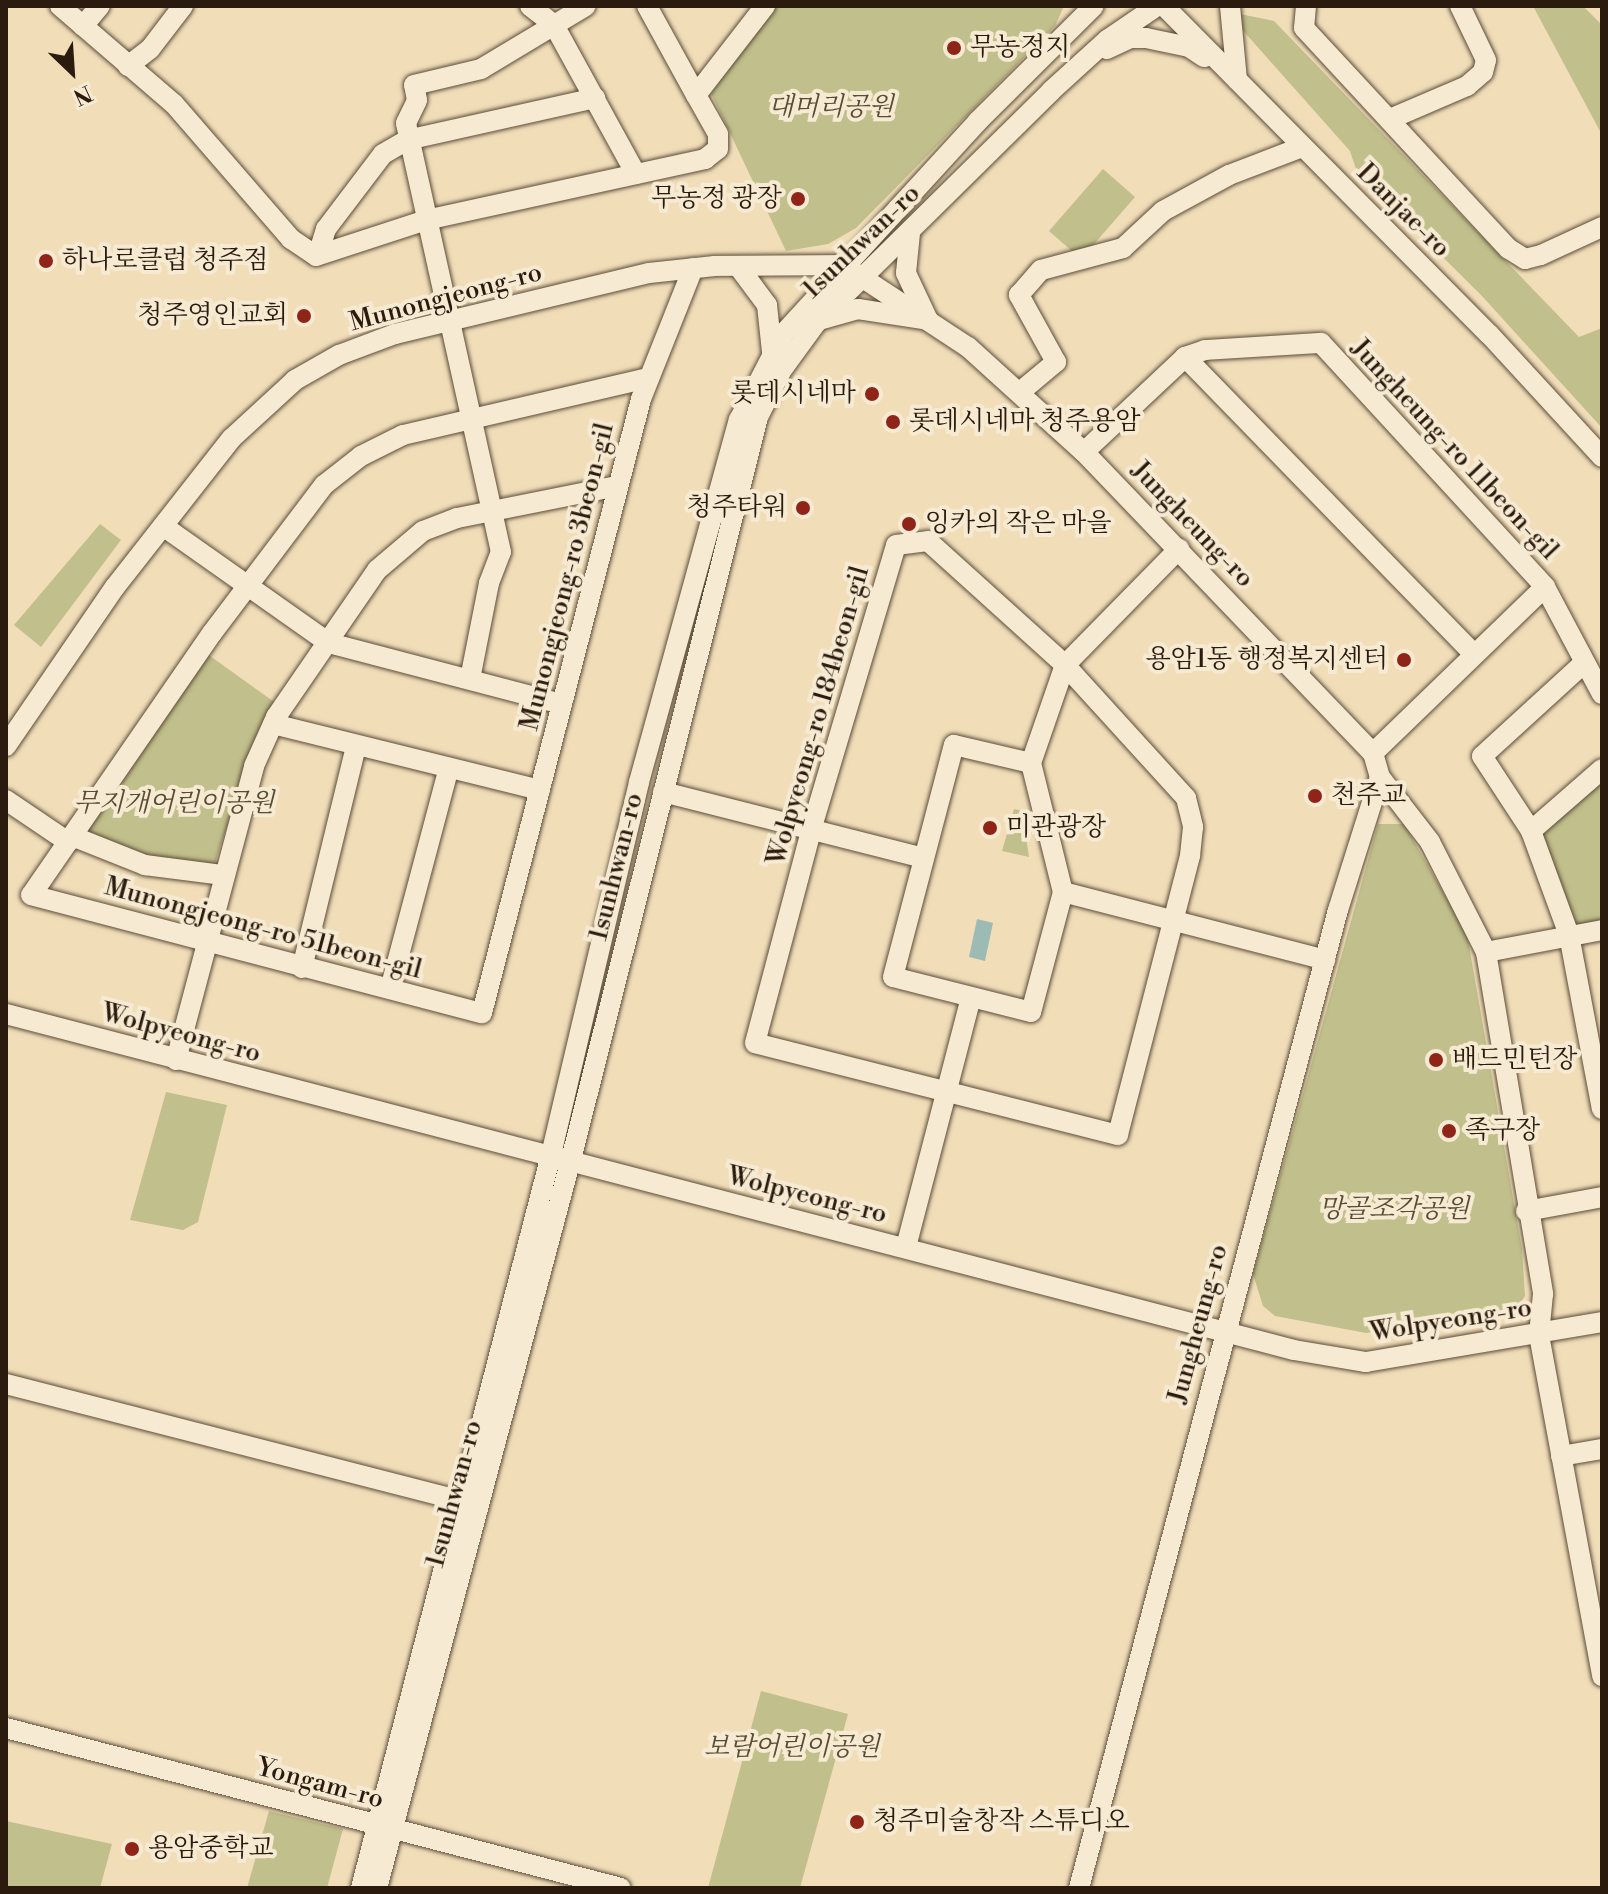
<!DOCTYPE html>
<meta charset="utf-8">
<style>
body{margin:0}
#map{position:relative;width:1608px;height:1894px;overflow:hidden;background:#f1deb9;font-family:"Libre Bodoni","Noto Serif KR",serif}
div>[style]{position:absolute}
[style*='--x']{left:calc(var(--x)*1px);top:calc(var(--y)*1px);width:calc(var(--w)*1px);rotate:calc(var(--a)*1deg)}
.green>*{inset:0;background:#c1bf8b}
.water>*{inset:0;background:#9bbbb4}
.roads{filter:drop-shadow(0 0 2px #5c4c39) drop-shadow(0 0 2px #5c4c39)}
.minor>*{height:20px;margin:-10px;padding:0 10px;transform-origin:10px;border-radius:10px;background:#f6ead2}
.dots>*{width:22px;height:22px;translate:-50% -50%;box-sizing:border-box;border:4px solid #f6ead2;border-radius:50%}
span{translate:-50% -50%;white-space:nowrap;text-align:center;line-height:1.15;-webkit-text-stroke:8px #f6ead2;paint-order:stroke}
.poi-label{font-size:26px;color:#2b1b0e}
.left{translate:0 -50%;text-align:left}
.right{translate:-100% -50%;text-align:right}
.park-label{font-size:26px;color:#584c34;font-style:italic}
.street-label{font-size:26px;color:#2b1b0e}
.frame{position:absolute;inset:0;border:8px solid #2b1b0e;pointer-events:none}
.north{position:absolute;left:32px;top:32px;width:80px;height:80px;-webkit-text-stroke:6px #f6ead2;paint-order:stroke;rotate:155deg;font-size:22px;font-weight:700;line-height:32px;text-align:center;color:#2b1b0e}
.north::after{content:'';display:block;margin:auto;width:28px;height:36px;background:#2b1b0e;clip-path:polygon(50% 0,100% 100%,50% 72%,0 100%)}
</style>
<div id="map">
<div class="green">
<div style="clip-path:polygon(775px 6px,1064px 6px,1055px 26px,856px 228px,828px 244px,786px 251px,711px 93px)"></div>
<div style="clip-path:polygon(1533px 6px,1583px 6px,1602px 25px,1602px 135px)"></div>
<div style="clip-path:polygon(1240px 14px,1274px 21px,1579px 337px,1602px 328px,1602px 428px,1481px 295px,1357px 172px,1350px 151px,1238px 25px)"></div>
<div style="clip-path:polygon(1103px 169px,1135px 197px,1081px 259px,1049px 231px)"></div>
<div style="clip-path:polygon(100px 524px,121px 540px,41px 647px,14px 625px)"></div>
<div style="clip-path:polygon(206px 653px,277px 704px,239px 789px,214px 866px,177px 866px,82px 836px)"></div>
<div style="clip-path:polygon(1602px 777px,1602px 923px,1577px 926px,1570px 920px,1541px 843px,1543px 830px)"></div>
<div style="clip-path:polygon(1014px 809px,1022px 811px,1029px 857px,1002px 851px)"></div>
<div style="clip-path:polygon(1378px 824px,1404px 824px,1467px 934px,1522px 1249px,1525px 1296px,1515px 1311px,1366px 1333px,1275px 1316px,1263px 1306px,1253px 1274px)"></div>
<div style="clip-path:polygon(166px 1092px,227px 1105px,198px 1222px,183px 1230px,130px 1220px)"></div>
<div style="clip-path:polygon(761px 1691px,848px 1714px,800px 1888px,708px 1888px)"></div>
<div style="clip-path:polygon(269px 1811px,343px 1829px,327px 1888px,247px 1888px)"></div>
<div style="clip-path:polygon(6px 1821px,112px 1844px,100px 1888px,6px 1888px)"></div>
</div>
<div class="water">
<div style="clip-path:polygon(977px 919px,993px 923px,985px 961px,969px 957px)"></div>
</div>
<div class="roads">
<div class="minor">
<div style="--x:60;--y:6;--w:150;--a:40.7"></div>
<div style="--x:174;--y:104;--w:179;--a:49.1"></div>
<div style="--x:291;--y:239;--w:30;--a:34"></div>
<div style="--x:316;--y:256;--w:116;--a:-18.1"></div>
<div style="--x:426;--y:220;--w:286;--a:-12.3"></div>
<div style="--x:705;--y:159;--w:16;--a:-38"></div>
<div style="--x:718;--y:149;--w:15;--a:-90"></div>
<div style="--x:718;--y:134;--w:45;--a:-119.4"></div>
<div style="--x:696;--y:95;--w:113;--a:-52.2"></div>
<div style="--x:530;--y:6;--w:31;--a:38"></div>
<div style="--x:554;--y:25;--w:170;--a:61.2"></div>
<div style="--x:647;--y:6;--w:102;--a:61.2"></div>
<div style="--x:1164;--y:6;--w:462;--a:45.3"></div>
<div style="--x:1489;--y:334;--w:167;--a:47.4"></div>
<div style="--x:1230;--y:6;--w:74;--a:84.6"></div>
<div style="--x:1306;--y:6;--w:22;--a:95"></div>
<div style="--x:1304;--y:28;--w:301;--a:47.2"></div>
<div style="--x:1509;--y:249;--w:19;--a:32"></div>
<div style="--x:1525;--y:259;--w:16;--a:-14"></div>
<div style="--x:1541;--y:255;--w:67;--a:-24.7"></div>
<div style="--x:83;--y:26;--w:26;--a:-50"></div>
<div style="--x:1107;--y:49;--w:26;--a:-25"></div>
<div style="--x:1131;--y:38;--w:15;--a:0"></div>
<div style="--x:1146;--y:38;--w:44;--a:11.8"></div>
<div style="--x:1189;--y:47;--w:18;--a:34"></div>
<div style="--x:128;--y:66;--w:28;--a:-38"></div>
<div style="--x:150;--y:49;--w:54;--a:-52.5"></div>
<div style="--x:1390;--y:119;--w:84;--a:-23.2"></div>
<div style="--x:1467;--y:86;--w:21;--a:-41"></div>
<div style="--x:1483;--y:72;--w:12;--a:-76"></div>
<div style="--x:1486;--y:60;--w:60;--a:-115.7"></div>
<div style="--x:318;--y:255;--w:27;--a:-73"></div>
<div style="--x:326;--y:229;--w:94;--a:-52.8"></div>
<div style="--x:383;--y:154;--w:28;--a:-30"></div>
<div style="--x:407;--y:140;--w:193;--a:-12.6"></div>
<div style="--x:738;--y:266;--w:49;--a:53.4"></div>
<div style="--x:767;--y:305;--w:47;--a:83.9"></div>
<div style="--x:823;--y:319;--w:36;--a:-16"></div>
<div style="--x:858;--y:309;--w:71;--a:8.9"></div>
<div style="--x:928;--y:320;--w:52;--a:-115.1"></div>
<div style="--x:906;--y:273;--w:40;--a:-84.3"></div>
<div style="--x:1185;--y:357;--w:414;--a:45.8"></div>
<div style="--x:648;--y:378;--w:252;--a:166.9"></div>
<div style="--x:403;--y:435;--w:47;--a:153.4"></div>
<div style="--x:361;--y:456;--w:47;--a:141.9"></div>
<div style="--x:324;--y:485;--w:186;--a:127.1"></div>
<div style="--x:212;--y:633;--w:318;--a:124.6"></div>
<div style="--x:31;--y:895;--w:466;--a:14.7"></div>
<div style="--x:482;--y:1013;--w:634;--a:-75.48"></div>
<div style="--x:641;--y:399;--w:141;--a:-68.3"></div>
<div style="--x:1020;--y:392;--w:47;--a:-39.8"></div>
<div style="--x:1056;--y:362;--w:77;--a:-118.9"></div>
<div style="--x:1019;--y:295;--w:33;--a:-49"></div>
<div style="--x:1041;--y:270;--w:85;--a:-15"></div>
<div style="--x:1123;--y:248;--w:54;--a:-42.8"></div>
<div style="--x:1163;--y:211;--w:75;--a:-28.6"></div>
<div style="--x:1229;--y:175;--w:78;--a:-21"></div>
<div style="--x:1084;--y:452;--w:139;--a:-43.2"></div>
<div style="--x:1185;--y:357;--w:21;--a:-19"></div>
<div style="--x:1205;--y:350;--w:116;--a:-3.5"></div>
<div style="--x:1321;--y:343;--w:331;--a:47.4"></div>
<div style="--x:1545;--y:587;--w:121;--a:62"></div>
<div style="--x:163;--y:526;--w:203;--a:35.2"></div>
<div style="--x:329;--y:643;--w:241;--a:14.7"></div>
<div style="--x:928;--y:541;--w:185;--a:42.1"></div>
<div style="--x:1065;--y:665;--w:180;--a:47.7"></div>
<div style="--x:1186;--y:798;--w:30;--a:76"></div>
<div style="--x:1193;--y:827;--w:29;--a:96"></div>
<div style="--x:1190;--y:856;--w:288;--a:104.5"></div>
<div style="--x:1118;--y:1135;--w:374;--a:-165.8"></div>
<div style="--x:755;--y:1043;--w:223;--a:-75.2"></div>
<div style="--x:812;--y:827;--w:294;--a:-73.4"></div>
<div style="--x:896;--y:545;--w:32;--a:-7"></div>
<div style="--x:1584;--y:663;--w:138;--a:137.6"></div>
<div style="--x:1482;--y:756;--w:90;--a:56.8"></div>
<div style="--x:1531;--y:831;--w:111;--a:69.9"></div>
<div style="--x:1569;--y:935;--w:177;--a:79.3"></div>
<div style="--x:470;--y:679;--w:98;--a:-78.8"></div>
<div style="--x:489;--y:583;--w:33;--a:-69"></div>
<div style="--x:501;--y:552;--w:439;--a:-102.5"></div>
<div style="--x:406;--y:123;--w:25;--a:-64"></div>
<div style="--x:417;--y:100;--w:15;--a:-101"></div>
<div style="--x:414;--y:85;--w:69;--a:-13.4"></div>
<div style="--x:481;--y:69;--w:122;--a:-31"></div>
<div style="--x:273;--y:724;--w:275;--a:13.9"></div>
<div style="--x:954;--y:745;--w:79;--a:13.2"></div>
<div style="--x:1031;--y:763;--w:133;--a:76.1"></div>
<div style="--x:1063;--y:892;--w:124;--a:104.9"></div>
<div style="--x:1031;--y:1012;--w:142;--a:-165.8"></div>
<div style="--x:893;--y:977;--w:240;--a:-75.3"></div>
<div style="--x:6;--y:746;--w:193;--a:-55.6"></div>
<div style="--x:115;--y:587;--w:189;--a:-51.9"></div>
<div style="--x:232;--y:438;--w:86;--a:-42.6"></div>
<div style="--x:295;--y:380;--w:51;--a:-29.6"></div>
<div style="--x:339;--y:355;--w:60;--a:-20.6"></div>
<div style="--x:395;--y:334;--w:261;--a:-13.5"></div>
<div style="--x:649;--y:273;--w:66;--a:-6.1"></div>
<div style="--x:715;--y:266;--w:128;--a:-0.4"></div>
<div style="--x:843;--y:265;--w:149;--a:33.3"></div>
<div style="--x:968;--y:347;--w:156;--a:42.2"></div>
<div style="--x:1084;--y:452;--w:417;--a:46.2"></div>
<div style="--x:1373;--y:753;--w:25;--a:74"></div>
<div style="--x:1380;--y:777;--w:82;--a:52.4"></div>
<div style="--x:1430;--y:842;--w:123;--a:63"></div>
<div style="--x:1486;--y:952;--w:347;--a:80.5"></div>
<div style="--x:1543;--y:1294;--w:41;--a:95.6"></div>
<div style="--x:1539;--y:1335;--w:347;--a:79.5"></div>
<div style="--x:1373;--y:753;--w:239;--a:-44"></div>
<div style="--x:1031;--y:763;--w:104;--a:-70.9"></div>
<div style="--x:1065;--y:665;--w:163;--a:-45.5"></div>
<div style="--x:663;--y:792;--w:269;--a:14.2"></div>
<div style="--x:6;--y:800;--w:75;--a:34.1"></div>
<div style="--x:1531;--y:831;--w:94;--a:-41.1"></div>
<div style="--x:72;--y:836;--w:79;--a:21.7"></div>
<div style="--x:145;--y:865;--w:79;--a:7.3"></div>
<div style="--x:1063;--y:892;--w:271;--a:14.5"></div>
<div style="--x:1486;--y:952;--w:118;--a:-10.7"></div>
<div style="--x:302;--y:968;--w:228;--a:-76.3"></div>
<div style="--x:390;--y:989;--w:229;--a:-75.1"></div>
<div style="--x:6;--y:1014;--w:1331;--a:14.62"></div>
<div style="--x:1294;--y:1350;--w:73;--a:9.5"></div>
<div style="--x:1366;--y:1362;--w:239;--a:-9.6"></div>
<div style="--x:176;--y:1060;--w:304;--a:-75.1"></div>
<div style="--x:254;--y:766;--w:54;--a:-65.8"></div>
<div style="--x:276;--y:717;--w:178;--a:-55.5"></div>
<div style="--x:377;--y:570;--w:60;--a:-40.3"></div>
<div style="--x:423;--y:531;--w:36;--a:-21"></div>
<div style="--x:457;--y:518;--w:163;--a:-11.3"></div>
<div style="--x:1526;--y:1211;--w:77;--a:-10.4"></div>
<div style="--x:906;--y:1247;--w:258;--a:-75.4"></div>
<div style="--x:6;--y:1384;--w:470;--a:14.4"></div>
<div style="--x:1561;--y:1456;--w:42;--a:-9.7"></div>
<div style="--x:6;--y:1728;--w:635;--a:14.58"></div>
<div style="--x:361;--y:1888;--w:753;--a:-75.47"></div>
<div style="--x:550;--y:1159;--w:387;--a:-76.7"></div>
<div style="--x:639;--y:782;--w:376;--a:-74.6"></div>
<div style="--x:739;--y:420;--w:98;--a:-62.7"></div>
<div style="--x:784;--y:333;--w:287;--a:-47.5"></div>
<div style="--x:978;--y:121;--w:163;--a:-44.8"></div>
<div style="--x:377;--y:1888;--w:774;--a:-75.1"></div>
<div style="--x:576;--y:1140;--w:746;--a:-75.87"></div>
<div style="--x:758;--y:417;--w:51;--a:-63.4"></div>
<div style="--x:781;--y:371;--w:59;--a:-53.9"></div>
<div style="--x:816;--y:323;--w:330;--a:-44.6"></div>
<div style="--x:1051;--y:91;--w:76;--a:-42.3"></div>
<div style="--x:1107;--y:40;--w:60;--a:-34.2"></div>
<div style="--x:1079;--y:1888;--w:1012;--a:-75.17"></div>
<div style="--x:1338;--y:910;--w:139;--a:-72.5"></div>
</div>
</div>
<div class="dots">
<div style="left:954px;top:48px;background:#8f2418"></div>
<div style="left:798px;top:199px;background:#8f2418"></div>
<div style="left:46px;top:261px;background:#8f2418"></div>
<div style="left:304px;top:316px;background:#8f2418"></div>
<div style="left:872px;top:394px;background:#8f2418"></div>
<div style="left:893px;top:422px;background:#8f2418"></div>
<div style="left:803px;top:508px;background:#8f2418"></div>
<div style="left:909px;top:524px;background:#8f2418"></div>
<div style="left:1404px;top:660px;background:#8f2418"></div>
<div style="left:1315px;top:796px;background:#8f2418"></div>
<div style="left:990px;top:828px;background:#8f2418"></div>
<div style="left:1436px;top:1060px;background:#8f2418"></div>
<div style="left:1449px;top:1131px;background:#8f2418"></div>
<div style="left:857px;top:1822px;background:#8f2418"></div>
<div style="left:132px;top:1849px;background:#8f2418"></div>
</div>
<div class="poi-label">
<span class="left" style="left:970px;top:48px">무농정지</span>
<span class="right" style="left:782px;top:199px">무농정 광장</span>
<span class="left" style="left:62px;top:261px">하나로클럽 청주점</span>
<span class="right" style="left:288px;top:316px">청주영인교회</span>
<span class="right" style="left:856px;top:394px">롯데시네마</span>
<span class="left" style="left:909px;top:422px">롯데시네마 청주용암</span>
<span class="right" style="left:787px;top:508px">청주타워</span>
<span class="left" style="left:925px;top:524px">잉카의 작은 마을</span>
<span class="right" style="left:1388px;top:660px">용암1동 행정복지센터</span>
<span class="left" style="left:1331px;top:796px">천주교</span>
<span class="left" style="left:1006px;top:828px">미관광장</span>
<span class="left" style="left:1452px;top:1060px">배드민턴장</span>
<span class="left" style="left:1465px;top:1131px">족구장</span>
<span class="left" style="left:873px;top:1822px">청주미술창작 스튜디오</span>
<span class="left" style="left:148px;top:1849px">용암중학교</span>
</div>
<div class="park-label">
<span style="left:831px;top:108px">대머리공원</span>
<span style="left:174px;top:804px">무지개어린이공원</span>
<span style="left:1394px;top:1210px">망골조각공원</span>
<span style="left:792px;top:1748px">보람어린이공원</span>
</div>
<div class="street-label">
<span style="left:1403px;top:211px;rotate:45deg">Danjae-ro</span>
<span style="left:862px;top:242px;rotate:-44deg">1sunhwan-ro</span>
<span style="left:446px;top:298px;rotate:-15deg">Munongjeong-ro</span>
<span style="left:1454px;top:450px;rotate:47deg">Jungheung-ro 11beon-gil</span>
<span style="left:1192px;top:525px;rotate:46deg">Jungheung-ro</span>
<span style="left:568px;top:577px;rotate:-76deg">Munongjeong-ro 3beon-gil</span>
<span style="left:819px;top:716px;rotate:-74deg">Wolpyeong-ro 184beon-gil</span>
<span style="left:617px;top:867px;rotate:-76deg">1sunhwan-ro</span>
<span style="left:263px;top:929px;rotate:15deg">Munongjeong-ro 51beon-gil</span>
<span style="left:181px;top:1034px;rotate:15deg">Wolpyeong-ro</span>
<span style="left:807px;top:1196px;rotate:14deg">Wolpyeong-ro</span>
<span style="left:1451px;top:1321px;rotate:-9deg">Wolpyeong-ro</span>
<span style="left:1199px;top:1324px;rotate:-75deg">Jungheung-ro</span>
<span style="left:455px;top:1494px;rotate:-75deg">1sunhwan-ro</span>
<span style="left:320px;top:1784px;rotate:15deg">Yongam-ro</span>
</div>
<div class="frame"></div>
<div class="north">N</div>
</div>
